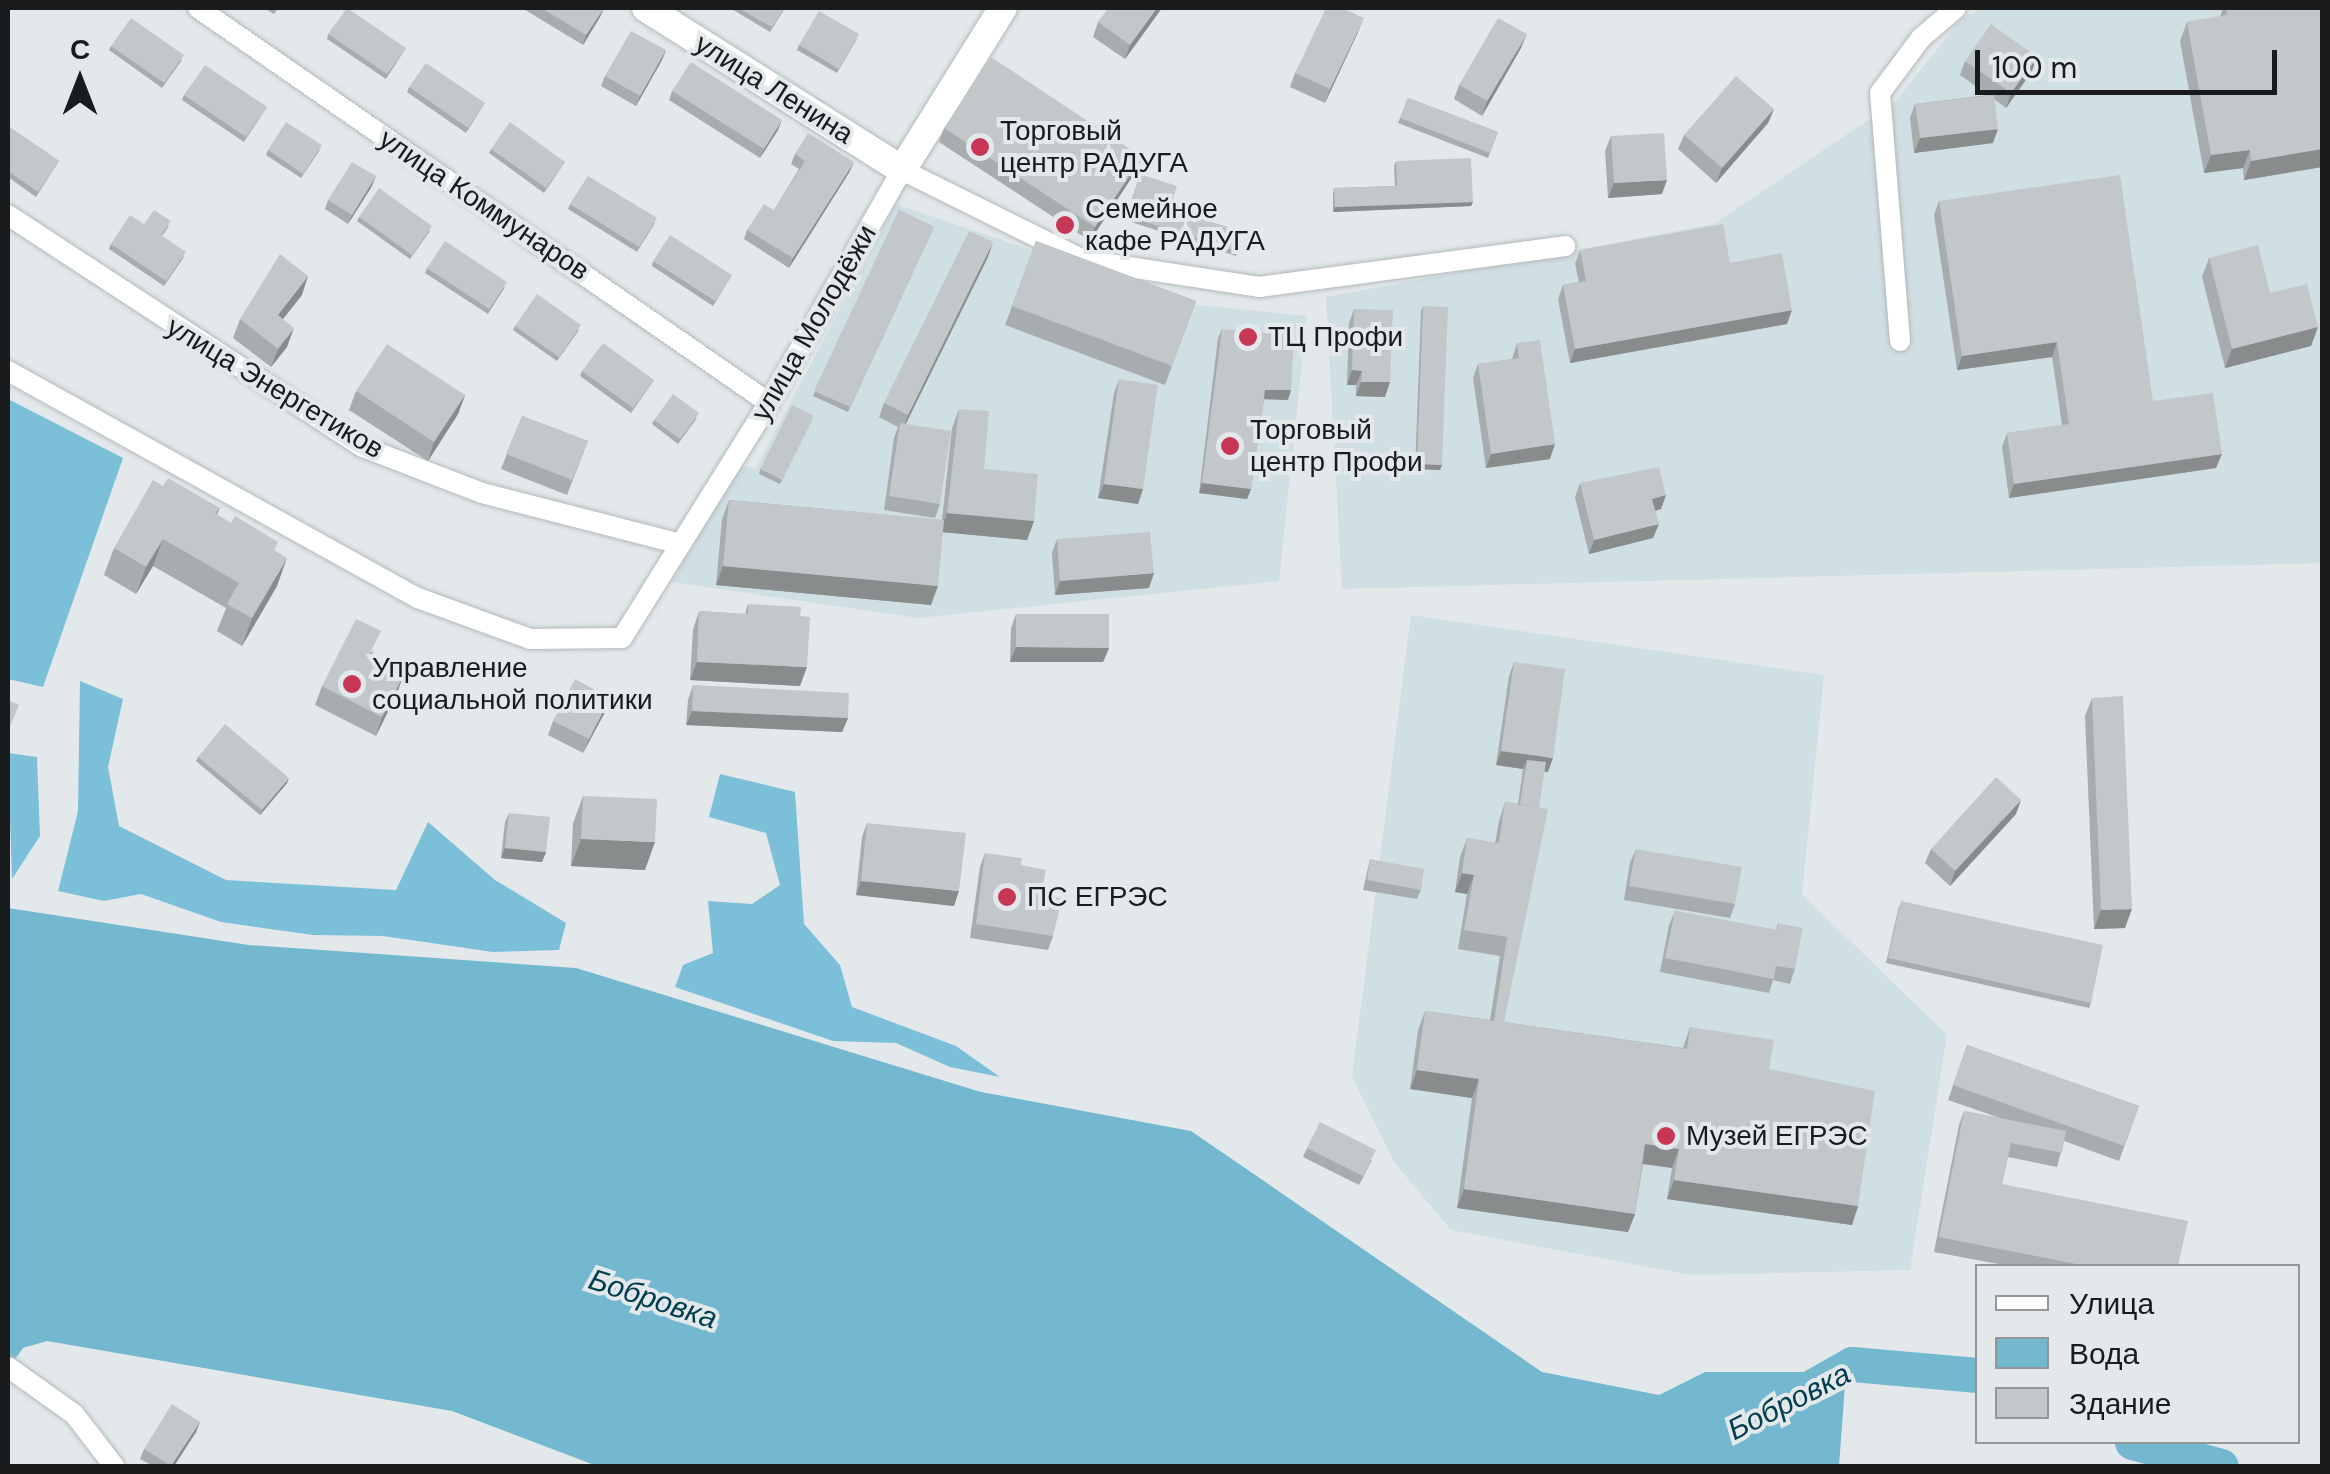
<!DOCTYPE html>
<meta charset="utf-8">
<style>
body{margin:0}
#map{position:relative;width:2330px;height:1474px;overflow:hidden;background:#e3e9eb;font-family:"DM Sans",sans-serif}
div>[style]{position:absolute}
[style*='--x']{left:calc(var(--x)*1px);top:calc(var(--y)*1px);width:calc(var(--w)*1px);rotate:calc(var(--a)*1deg)}
.built>*{inset:0;background:#d0dfe4}
.forest>*{inset:0;background:#7cbfd8}
.water>*{inset:0;background:#74b8d0}
.river>*{height:35px;margin:-17.5px;padding:0 17.5px;transform-origin:17.5px;border-radius:17.5px;background:#74b8d0}
.roads{filter:drop-shadow(0 0 2px #b3b9bb) drop-shadow(0 0 2px #b3b9bb)}
.street>*{height:20px;margin:-10px;padding:0 10px;transform-origin:10px;border-radius:10px;background:#fff}
.secondary>*{height:28px;margin:-14px;padding:0 14px;transform-origin:14px;border-radius:14px;background:#fff}
.wall>*{inset:0;background:#a7acae}
.shaded-wall>*{inset:0;background:#888c8d}
.building>*{inset:0;background:#c2c8ca}
.dots>*{width:28px;height:28px;translate:-50% -50%;box-sizing:border-box;border:5px solid #e3e9eb;border-radius:50%}
span{translate:-50% -50%;white-space:nowrap;text-align:center;line-height:1.15;-webkit-text-stroke:8px #e3e9eb;paint-order:stroke}
.street-label{font-size:28px;color:#191b1c}
.poi-label{font-size:28px;color:#191b1c}
.left{translate:0 -50%;text-align:left}
.water-label{font-size:30px;color:#003e4f;font-style:italic}
.frame{position:absolute;inset:0;border:10px solid #191b1c;pointer-events:none}
.legend{position:absolute;left:1975px;top:1264px;width:325px;height:180px;box-sizing:border-box;background:#e3e9eb;border:2px solid #929798;margin:0;padding:12px 18px;list-style:none;font-size:30px;color:#191b1c}
.legend li{display:flex;align-items:center;gap:20px;height:50px}
.legend b{width:50px;border:2px solid #929798}
.north{position:absolute;left:30px;top:30px;width:100px;height:100px;-webkit-text-stroke:8px #e3e9eb;paint-order:stroke;rotate:0deg;font-size:28px;font-weight:700;line-height:40px;text-align:center;color:#191b1c}
.north::after{content:'';display:block;margin:auto;width:35px;height:45px;background:#191b1c;clip-path:polygon(50% 0,100% 100%,50% 72%,0 100%)}
.scale{position:absolute;left:1975px;top:50px;width:302px;height:45px;box-sizing:border-box;border:5px solid #191b1c;border-top:0;padding-left:12px;font-size:30px;line-height:35px;white-space:nowrap;color:#191b1c;-webkit-text-stroke:8px #e3e9eb;paint-order:stroke}
</style>
<div id="map">
<div class="built">
<div style="clip-path:polygon(1981px 8px,2322px 8px,2322px 563px,1342px 589px,1326px 297px,1714px 224px,1895px 102px,1961px 19px)"></div>
<div style="clip-path:polygon(896px 204px,1190px 304px,1307px 316px,1279px 581px,918px 618px,672px 582px,740px 464px,755px 469px)"></div>
<div style="clip-path:polygon(1411px 615px,1824px 675px,1802px 894px,1947px 1035px,1910px 1270px,1691px 1275px,1451px 1230px,1394px 1162px,1352px 1077px)"></div>
</div>
<div class="forest">
<div style="clip-path:polygon(8px 399px,123px 458px,43px 687px,8px 679px)"></div>
<div style="clip-path:polygon(80px 681px,123px 699px,108px 767px,119px 826px,226px 880px,396px 890px,428px 822px,495px 880px,566px 923px,559px 950px,493px 952px,383px 936px,313px 935px,221px 922px,141px 894px,104px 901px,58px 891px,78px 811px)"></div>
<div style="clip-path:polygon(8px 753px,37px 757px,40px 836px,12px 879px)"></div>
<div style="clip-path:polygon(720px 774px,795px 792px,804px 924px,840px 965px,852px 1007px,956px 1046px,1000px 1077px,950px 1067px,896px 1043px,833px 1041px,675px 987px,683px 965px,713px 953px,708px 901px,752px 904px,780px 885px,766px 833px,709px 817px)"></div>
</div>
<div class="water">
<div style="clip-path:polygon(8px 908px,249px 945px,576px 968px,981px 1092px,1191px 1131px,1542px 1372px,1659px 1395px,1705px 1372px,1846px 1372px,1839px 1466px,597px 1466px,452px 1411px,47px 1341px,23px 1348px,8px 1369px)"></div>
</div>
<div class="river">
<div style="--x:1797;--y:1395;--w:63;--a:-29.4"></div>
<div style="--x:1852;--y:1364;--w:126;--a:5"></div>
<div style="--x:2132;--y:1442;--w:92;--a:15.1"></div>
</div>
<div class="roads">
<div class="street">
<div style="--x:198;--y:8;--w:694;--a:34.67"></div>
<div style="--x:8;--y:215;--w:424;--a:33.2"></div>
<div style="--x:363;--y:447;--w:128;--a:21.1"></div>
<div style="--x:482;--y:493;--w:205;--a:14.4"></div>
<div style="--x:1900;--y:341;--w:249;--a:-94.6"></div>
<div style="--x:1880;--y:93;--w:69;--a:-53.3"></div>
<div style="--x:1921;--y:38;--w:46;--a:-40.6"></div>
<div style="--x:8;--y:371;--w:469;--a:29"></div>
<div style="--x:418;--y:598;--w:119;--a:20.1"></div>
<div style="--x:530;--y:639;--w:92;--a:-0.6"></div>
<div style="--x:622;--y:638;--w:277;--a:-58"></div>
<div style="--x:769;--y:403;--w:268;--a:-60.3"></div>
<div style="--x:902;--y:170;--w:202;--a:26.4"></div>
<div style="--x:1083;--y:260;--w:178;--a:8.7"></div>
<div style="--x:1259;--y:287;--w:309;--a:-7.6"></div>
<div style="--x:8;--y:1367;--w:81;--a:35.5"></div>
<div style="--x:74;--y:1414;--w:66;--a:52.4"></div>
</div>
<div class="secondary">
<div style="--x:646;--y:8;--w:303;--a:32.3"></div>
<div style="--x:902;--y:170;--w:191;--a:-58.1"></div>
</div>
</div>
<div class="wall">
<div style="clip-path:polygon(264px 8px,278px 8px,274px 14px)"></div>
<div style="clip-path:polygon(522px 8px,604px 8px,600px 17px,583px 45px)"></div>
<div style="clip-path:polygon(730px 8px,785px 8px,770px 32px)"></div>
<div style="clip-path:polygon(1109px 8px,1162px 8px,1125px 59px,1093px 37px,1098px 22px)"></div>
<div style="clip-path:polygon(2223px 8px,2322px 8px,2322px 167px,2244px 180px,2243px 168px,2204px 173px,2180px 41px,2187px 22px,2220px 17px)"></div>
<div style="clip-path:polygon(1358px 32px,1325px 103px,1290px 87px,1295px 73px)"></div>
<div style="clip-path:polygon(328px 34px,406px 48px,386px 79px,327px 39px)"></div>
<div style="clip-path:polygon(857px 39px,837px 73px,797px 50px,799px 45px)"></div>
<div style="clip-path:polygon(111px 46px,182px 60px,162px 88px,109px 50px)"></div>
<div style="clip-path:polygon(1521px 48px,1482px 116px,1454px 99px,1459px 85px)"></div>
<div style="clip-path:polygon(666px 50px,662px 60px,636px 106px,601px 86px,605px 76px)"></div>
<div style="clip-path:polygon(1965px 61px,2032px 71px,2006px 108px,1994px 99px,1993px 143px,1914px 153px,1910px 118px,1915px 104px,1988px 95px,1960px 75px)"></div>
<div style="clip-path:polygon(409px 87px,485px 103px,466px 133px,407px 92px)"></div>
<div style="clip-path:polygon(672px 91px,778px 130px,760px 158px,669px 100px)"></div>
<div style="clip-path:polygon(184px 95px,267px 107px,244px 142px,182px 100px)"></div>
<div style="clip-path:polygon(1408px 98px,1498px 132px,1488px 158px,1398px 123px)"></div>
<div style="clip-path:polygon(1774px 109px,1768px 123px,1716px 183px,1678px 149px,1684px 135px)"></div>
<div style="clip-path:polygon(8px 126px,59px 161px,36px 197px,8px 177px)"></div>
<div style="clip-path:polygon(944px 128px,1142px 157px,1136px 171px,1090px 241px,939px 142px)"></div>
<div style="clip-path:polygon(1611px 136px,1662px 194px,1608px 198px,1605px 151px)"></div>
<div style="clip-path:polygon(491px 149px,565px 162px,544px 193px,489px 153px)"></div>
<div style="clip-path:polygon(268px 150px,320px 150px,301px 178px,266px 155px)"></div>
<div style="clip-path:polygon(795px 154px,850px 171px,789px 268px,744px 239px,747px 230px,774px 210px,799px 169px,791px 164px)"></div>
<div style="clip-path:polygon(1396px 161px,1473px 202px,1471px 206px,1333px 212px,1333px 193px,1334px 188px,1395px 186px,1394px 166px)"></div>
<div style="clip-path:polygon(1140px 174px,1170px 209px,1243px 232px,1236px 256px,1125px 220px)"></div>
<div style="clip-path:polygon(372px 186px,348px 224px,325px 209px,328px 200px)"></div>
<div style="clip-path:polygon(1939px 201px,2153px 401px,2216px 468px,2009px 498px,2002px 447px,2007px 433px,2062px 425px,2052px 357px,1957px 370px,1934px 215px)"></div>
<div style="clip-path:polygon(570px 204px,655px 223px,637px 252px,568px 209px)"></div>
<div style="clip-path:polygon(899px 210px,934px 227px,848px 412px,813px 396px)"></div>
<div style="clip-path:polygon(359px 217px,430px 231px,410px 259px,357px 221px)"></div>
<div style="clip-path:polygon(144px 224px,169px 226px,162px 236px,184px 257px,164px 286px,109px 249px,111px 244px)"></div>
<div style="clip-path:polygon(1036px 241px,1196px 301px,1165px 385px,1005px 325px)"></div>
<div style="clip-path:polygon(1580px 250px,1730px 263px,1787px 324px,1570px 363px,1558px 299px,1563px 285px,1579px 282px,1575px 264px)"></div>
<div style="clip-path:polygon(988px 257px,906px 424px,940px 504px,935px 518px,884px 510px,894px 438px,898px 427px,879px 417px,884px 403px)"></div>
<div style="clip-path:polygon(2209px 258px,2270px 293px,2318px 327px,2311px 346px,2225px 368px,2202px 277px)"></div>
<div style="clip-path:polygon(653px 261px,732px 275px,713px 306px,652px 266px)"></div>
<div style="clip-path:polygon(427px 268px,505px 287px,488px 314px,425px 273px)"></div>
<div style="clip-path:polygon(302px 295px,283px 319px,287px 347px,271px 367px,233px 338px,240px 319px)"></div>
<div style="clip-path:polygon(1423px 306px,1440px 470px,1415px 469px,1421px 311px)"></div>
<div style="clip-path:polygon(1354px 309px,1385px 397px,1356px 396px,1356px 385px,1347px 385px,1349px 323px)"></div>
<div style="clip-path:polygon(515px 326px,579px 330px,557px 361px,513px 330px)"></div>
<div style="clip-path:polygon(1222px 329px,1288px 400px,1264px 399px,1251px 489px,1247px 499px,1199px 493px,1218px 338px)"></div>
<div style="clip-path:polygon(1517px 343px,1550px 459px,1486px 468px,1473px 378px,1478px 364px,1512px 359px)"></div>
<div style="clip-path:polygon(582px 371px,654px 380px,631px 413px,580px 376px)"></div>
<div style="clip-path:polygon(1119px 379px,1143px 489px,1138px 504px,1098px 498px,1114px 393px)"></div>
<div style="clip-path:polygon(356px 391px,465px 395px,458px 414px,428px 461px,349px 410px)"></div>
<div style="clip-path:polygon(959px 409px,984px 469px,1034px 521px,1027px 540px,943px 532px,931px 605px,716px 585px,722px 519px,729px 500px,942px 520px,952px 428px)"></div>
<div style="clip-path:polygon(522px 416px,588px 441px,567px 495px,501px 469px)"></div>
<div style="clip-path:polygon(697px 418px,678px 444px,652px 424px,654px 420px)"></div>
<div style="clip-path:polygon(812px 420px,780px 484px,759px 474px,760px 469px)"></div>
<div style="clip-path:polygon(1580px 483px,1666px 495px,1661px 509px,1655px 511px,1653px 538px,1589px 554px,1575px 497px)"></div>
<div style="clip-path:polygon(163px 486px,220px 508px,217px 515px,275px 551px,277px 586px,242px 646px,217px 631px,226px 608px,153px 566px,136px 594px,104px 575px,114px 548px)"></div>
<div style="clip-path:polygon(1057px 539px,1149px 588px,1055px 595px,1052px 553px)"></div>
<div style="clip-path:polygon(748px 604px,800px 686px,690px 680px,693px 630px,699px 611px,745px 614px)"></div>
<div style="clip-path:polygon(1016px 614px,1109px 648px,1103px 662px,1010px 662px,1011px 628px)"></div>
<div style="clip-path:polygon(374px 650px,370px 658px,397px 693px,376px 736px,315px 705px,322px 686px)"></div>
<div style="clip-path:polygon(1514px 662px,1548px 772px,1544px 772px,1504px 1022px,1683px 1048px,1690px 1027px,1769px 1069px,1858px 1206px,1852px 1225px,1667px 1199px,1672px 1168px,1643px 1164px,1635px 1214px,1628px 1232px,1457px 1208px,1472px 1098px,1410px 1089px,1418px 1030px,1425px 1011px,1490px 1020px,1500px 956px,1458px 949px,1467px 894px,1455px 892px,1460px 857px,1467px 838px,1495px 843px,1499px 821px,1505px 802px,1518px 804px,1523px 769px,1496px 765px,1509px 676px)"></div>
<div style="clip-path:polygon(693px 685px,848px 718px,842px 732px,686px 725px,688px 700px)"></div>
<div style="clip-path:polygon(2092px 698px,2125px 928px,2094px 929px,2085px 716px)"></div>
<div style="clip-path:polygon(605px 712px,583px 753px,548px 735px,553px 721px)"></div>
<div style="clip-path:polygon(198px 757px,287px 783px,260px 815px,196px 761px)"></div>
<div style="clip-path:polygon(583px 796px,645px 870px,571px 866px,573px 823px)"></div>
<div style="clip-path:polygon(509px 813px,546px 852px,542px 862px,501px 858px,505px 822px)"></div>
<div style="clip-path:polygon(2016px 814px,1950px 886px,1925px 863px,1931px 849px)"></div>
<div style="clip-path:polygon(867px 823px,954px 906px,856px 895px,862px 837px)"></div>
<div style="clip-path:polygon(1636px 849px,1735px 904px,1730px 918px,1624px 900px,1630px 863px)"></div>
<div style="clip-path:polygon(985px 853px,1040px 896px,1053px 936px,1048px 950px,970px 938px,980px 867px)"></div>
<div style="clip-path:polygon(1370px 859px,1421px 890px,1417px 899px,1363px 890px)"></div>
<div style="clip-path:polygon(1899px 906px,2091px 1003px,2089px 1008px,1886px 963px)"></div>
<div style="clip-path:polygon(1675px 911px,1776px 930px,1778px 923px,1795px 969px,1790px 984px,1773px 980px,1769px 993px,1660px 972px,1669px 925px)"></div>
<div style="clip-path:polygon(1967px 1045px,2139px 1106px,2119px 1161px,2064px 1141px,2057px 1167px,2008px 1157px,2002px 1184px,2178px 1266px,2009px 1266px,1934px 1252px,1959px 1125px,1964px 1111px,2000px 1118px,1948px 1100px)"></div>
<div style="clip-path:polygon(1307px 1148px,1372px 1160px,1359px 1185px,1303px 1157px)"></div>
<div style="clip-path:polygon(200px 1422px,196px 1432px,174px 1466px,153px 1466px,140px 1459px,144px 1449px)"></div>
</div>
<div class="shaded-wall">
<div style="clip-path:polygon(604px 8px,600px 17px,583px 45px,586px 35px)"></div>
<div style="clip-path:polygon(1157px 8px,1162px 8px,1125px 59px,1130px 45px)"></div>
<div style="clip-path:polygon(1364px 18px,1358px 32px,1325px 103px,1330px 89px)"></div>
<div style="clip-path:polygon(1527px 34px,1521px 48px,1482px 116px,1487px 101px)"></div>
<div style="clip-path:polygon(666px 50px,662px 60px,636px 106px,640px 96px)"></div>
<div style="clip-path:polygon(2037px 57px,2032px 71px,2006px 108px,2011px 93px)"></div>
<div style="clip-path:polygon(1774px 109px,1768px 123px,1716px 183px,1722px 168px)"></div>
<div style="clip-path:polygon(782px 120px,778px 130px,760px 158px,764px 149px)"></div>
<div style="clip-path:polygon(1998px 129px,1993px 143px,1914px 153px,1920px 138px)"></div>
<div style="clip-path:polygon(2322px 149px,2322px 167px,2244px 180px,2251px 161px)"></div>
<div style="clip-path:polygon(2250px 150px,2243px 168px,2204px 173px,2211px 155px)"></div>
<div style="clip-path:polygon(1142px 157px,1136px 171px,1090px 241px,1095px 227px)"></div>
<div style="clip-path:polygon(854px 162px,850px 171px,789px 268px,793px 258px)"></div>
<div style="clip-path:polygon(376px 176px,372px 186px,348px 224px,352px 215px)"></div>
<div style="clip-path:polygon(1667px 180px,1662px 194px,1608px 198px,1614px 183px)"></div>
<div style="clip-path:polygon(1473px 202px,1471px 206px,1333px 212px,1335px 207px)"></div>
<div style="clip-path:polygon(993px 242px,988px 257px,903px 429px,908px 415px)"></div>
<div style="clip-path:polygon(308px 276px,302px 295px,271px 334px,278px 315px)"></div>
<div style="clip-path:polygon(1792px 310px,1787px 324px,1570px 363px,1575px 349px)"></div>
<div style="clip-path:polygon(2318px 327px,2311px 346px,2225px 368px,2232px 349px)"></div>
<div style="clip-path:polygon(294px 328px,287px 347px,271px 367px,278px 349px)"></div>
<div style="clip-path:polygon(2057px 342px,2052px 357px,1957px 370px,1962px 356px)"></div>
<div style="clip-path:polygon(1352px 370px,1362px 371px,1356px 385px,1347px 385px)"></div>
<div style="clip-path:polygon(1361px 382px,1390px 382px,1385px 397px,1356px 396px)"></div>
<div style="clip-path:polygon(1265px 390px,1291px 390px,1288px 400px,1261px 399px)"></div>
<div style="clip-path:polygon(465px 395px,458px 414px,428px 461px,434px 442px)"></div>
<div style="clip-path:polygon(1555px 444px,1550px 459px,1486px 468px,1491px 454px)"></div>
<div style="clip-path:polygon(2222px 454px,2216px 468px,2009px 498px,2014px 484px)"></div>
<div style="clip-path:polygon(1417px 464px,1442px 465px,1440px 470px,1415px 469px)"></div>
<div style="clip-path:polygon(1202px 483px,1251px 489px,1247px 499px,1199px 493px)"></div>
<div style="clip-path:polygon(1104px 484px,1143px 489px,1138px 504px,1098px 498px)"></div>
<div style="clip-path:polygon(1666px 495px,1661px 509px,1647px 513px,1652px 499px)"></div>
<div style="clip-path:polygon(947px 513px,1034px 521px,1027px 540px,940px 532px)"></div>
<div style="clip-path:polygon(1659px 524px,1653px 538px,1589px 554px,1594px 540px)"></div>
<div style="clip-path:polygon(163px 539px,153px 566px,136px 594px,146px 567px)"></div>
<div style="clip-path:polygon(287px 558px,277px 586px,242px 646px,252px 618px)"></div>
<div style="clip-path:polygon(723px 566px,938px 586px,931px 605px,716px 585px)"></div>
<div style="clip-path:polygon(1154px 573px,1149px 588px,1055px 595px,1060px 581px)"></div>
<div style="clip-path:polygon(1016px 647px,1109px 648px,1103px 662px,1010px 662px)"></div>
<div style="clip-path:polygon(697px 662px,807px 667px,800px 686px,690px 680px)"></div>
<div style="clip-path:polygon(404px 674px,397px 693px,376px 736px,382px 717px)"></div>
<div style="clip-path:polygon(610px 698px,605px 712px,583px 753px,589px 739px)"></div>
<div style="clip-path:polygon(692px 711px,848px 718px,842px 732px,686px 725px)"></div>
<div style="clip-path:polygon(1501px 751px,1553px 758px,1548px 772px,1525px 769px,1527px 760px,1523px 769px,1496px 765px)"></div>
<div style="clip-path:polygon(289px 778px,287px 783px,260px 815px,262px 810px)"></div>
<div style="clip-path:polygon(2021px 800px,2016px 814px,1950px 886px,1955px 871px)"></div>
<div style="clip-path:polygon(581px 839px,655px 842px,645px 870px,571px 866px)"></div>
<div style="clip-path:polygon(505px 848px,546px 852px,542px 862px,501px 858px)"></div>
<div style="clip-path:polygon(1462px 873px,1474px 875px,1467px 894px,1455px 892px)"></div>
<div style="clip-path:polygon(861px 881px,959px 891px,954px 906px,856px 895px)"></div>
<div style="clip-path:polygon(2132px 909px,2125px 928px,2094px 929px,2101px 910px)"></div>
<div style="clip-path:polygon(1417px 1070px,1479px 1079px,1472px 1098px,1410px 1089px)"></div>
<div style="clip-path:polygon(1645px 1144px,1679px 1149px,1672px 1168px,1638px 1163px)"></div>
<div style="clip-path:polygon(1674px 1180px,1858px 1206px,1852px 1225px,1667px 1199px)"></div>
<div style="clip-path:polygon(1464px 1189px,1635px 1214px,1628px 1232px,1457px 1208px)"></div>
<div style="clip-path:polygon(200px 1422px,196px 1432px,174px 1466px,171px 1466px)"></div>
</div>
<div class="building">
<div style="clip-path:polygon(347px 8px,406px 48px,387px 74px,328px 34px)"></div>
<div style="clip-path:polygon(541px 8px,604px 8px,586px 35px)"></div>
<div style="clip-path:polygon(738px 8px,784px 8px,772px 27px)"></div>
<div style="clip-path:polygon(1109px 8px,1157px 8px,1130px 45px,1098px 22px)"></div>
<div style="clip-path:polygon(1326px 8px,1342px 8px,1364px 18px,1330px 89px,1295px 73px)"></div>
<div style="clip-path:polygon(2226px 8px,2322px 8px,2322px 149px,2251px 161px,2250px 150px,2211px 155px,2187px 22px,2227px 15px)"></div>
<div style="clip-path:polygon(819px 11px,859px 34px,839px 69px,799px 45px)"></div>
<div style="clip-path:polygon(131px 18px,184px 55px,164px 83px,111px 46px)"></div>
<div style="clip-path:polygon(1498px 18px,1527px 34px,1487px 101px,1459px 85px)"></div>
<div style="clip-path:polygon(1991px 24px,2037px 57px,2011px 93px,1965px 61px)"></div>
<div style="clip-path:polygon(631px 31px,666px 50px,640px 96px,605px 76px)"></div>
<div style="clip-path:polygon(991px 57px,1142px 157px,1095px 227px,944px 128px)"></div>
<div style="clip-path:polygon(691px 62px,782px 120px,764px 149px,672px 91px)"></div>
<div style="clip-path:polygon(426px 63px,485px 103px,468px 128px,409px 87px)"></div>
<div style="clip-path:polygon(205px 65px,267px 107px,246px 137px,184px 95px)"></div>
<div style="clip-path:polygon(1736px 76px,1774px 109px,1722px 168px,1684px 135px)"></div>
<div style="clip-path:polygon(1994px 95px,1998px 129px,1920px 138px,1915px 104px)"></div>
<div style="clip-path:polygon(1408px 98px,1498px 132px,1490px 153px,1400px 118px)"></div>
<div style="clip-path:polygon(286px 122px,322px 145px,303px 174px,268px 150px)"></div>
<div style="clip-path:polygon(510px 122px,565px 162px,546px 188px,491px 149px)"></div>
<div style="clip-path:polygon(8px 126px,59px 161px,38px 192px,8px 171px)"></div>
<div style="clip-path:polygon(808px 133px,854px 162px,793px 258px,747px 230px,764px 204px,774px 210px,805px 161px,795px 154px)"></div>
<div style="clip-path:polygon(1664px 133px,1667px 180px,1614px 183px,1611px 136px)"></div>
<div style="clip-path:polygon(1471px 158px,1473px 202px,1335px 207px,1334px 188px,1397px 186px,1396px 161px)"></div>
<div style="clip-path:polygon(352px 162px,376px 176px,352px 215px,328px 200px)"></div>
<div style="clip-path:polygon(1140px 174px,1177px 186px,1170px 209px,1243px 232px,1237px 251px,1127px 216px)"></div>
<div style="clip-path:polygon(2120px 175px,2153px 401px,2213px 393px,2222px 454px,2014px 484px,2007px 433px,2069px 424px,2057px 342px,1962px 356px,1939px 201px)"></div>
<div style="clip-path:polygon(588px 176px,657px 218px,639px 247px,570px 204px)"></div>
<div style="clip-path:polygon(379px 188px,432px 226px,412px 255px,359px 217px)"></div>
<div style="clip-path:polygon(154px 210px,171px 221px,161px 235px,186px 252px,166px 281px,111px 244px,130px 215px,144px 224px)"></div>
<div style="clip-path:polygon(899px 210px,934px 227px,850px 407px,814px 391px)"></div>
<div style="clip-path:polygon(1723px 224px,1730px 263px,1782px 253px,1792px 310px,1575px 349px,1563px 285px,1586px 281px,1580px 250px)"></div>
<div style="clip-path:polygon(969px 231px,993px 242px,908px 415px,884px 403px)"></div>
<div style="clip-path:polygon(670px 235px,732px 275px,715px 301px,653px 261px)"></div>
<div style="clip-path:polygon(445px 241px,507px 282px,489px 309px,427px 268px)"></div>
<div style="clip-path:polygon(1036px 241px,1196px 301px,1172px 366px,1012px 306px)"></div>
<div style="clip-path:polygon(2258px 245px,2270px 293px,2307px 284px,2318px 327px,2232px 349px,2209px 258px)"></div>
<div style="clip-path:polygon(280px 254px,308px 276px,278px 315px,294px 328px,278px 349px,240px 319px)"></div>
<div style="clip-path:polygon(537px 294px,581px 325px,559px 357px,515px 326px)"></div>
<div style="clip-path:polygon(1423px 306px,1448px 307px,1442px 465px,1417px 464px)"></div>
<div style="clip-path:polygon(1354px 309px,1393px 310px,1390px 382px,1361px 382px,1362px 371px,1352px 370px)"></div>
<div style="clip-path:polygon(1222px 329px,1294px 335px,1291px 390px,1265px 390px,1251px 489px,1202px 483px)"></div>
<div style="clip-path:polygon(1540px 340px,1555px 444px,1491px 454px,1478px 364px,1519px 358px,1517px 343px)"></div>
<div style="clip-path:polygon(603px 343px,654px 380px,633px 408px,582px 371px)"></div>
<div style="clip-path:polygon(387px 344px,465px 395px,434px 442px,356px 391px)"></div>
<div style="clip-path:polygon(1119px 379px,1158px 385px,1143px 489px,1104px 484px)"></div>
<div style="clip-path:polygon(673px 394px,699px 413px,680px 439px,654px 420px)"></div>
<div style="clip-path:polygon(792px 405px,814px 416px,782px 480px,760px 469px)"></div>
<div style="clip-path:polygon(959px 409px,989px 411px,984px 469px,1038px 474px,1034px 521px,947px 513px)"></div>
<div style="clip-path:polygon(522px 416px,588px 441px,572px 480px,506px 454px)"></div>
<div style="clip-path:polygon(900px 423px,951px 431px,940px 504px,889px 496px)"></div>
<div style="clip-path:polygon(1659px 467px,1666px 495px,1652px 499px,1659px 524px,1594px 540px,1580px 483px)"></div>
<div style="clip-path:polygon(168px 478px,220px 508px,215px 513px,231px 523px,235px 516px,278px 542px,274px 550px,287px 558px,252px 618px,227px 604px,239px 583px,163px 539px,146px 567px,114px 548px,153px 480px,163px 486px)"></div>
<div style="clip-path:polygon(729px 500px,944px 520px,938px 586px,723px 566px)"></div>
<div style="clip-path:polygon(1150px 532px,1154px 573px,1060px 581px,1057px 539px)"></div>
<div style="clip-path:polygon(748px 604px,801px 607px,800px 616px,810px 617px,807px 667px,697px 662px,699px 611px,748px 614px)"></div>
<div style="clip-path:polygon(1016px 614px,1109px 614px,1109px 648px,1016px 647px)"></div>
<div style="clip-path:polygon(356px 619px,381px 631px,368px 657px,404px 674px,382px 717px,322px 686px)"></div>
<div style="clip-path:polygon(1514px 662px,1565px 669px,1553px 758px,1501px 751px)"></div>
<div style="clip-path:polygon(575px 679px,610px 698px,589px 739px,553px 721px)"></div>
<div style="clip-path:polygon(693px 685px,849px 693px,848px 718px,692px 711px)"></div>
<div style="clip-path:polygon(2123px 696px,2132px 909px,2101px 910px,2092px 698px)"></div>
<div style="clip-path:polygon(8px 700px,19px 705px,8px 731px)"></div>
<div style="clip-path:polygon(225px 724px,289px 778px,262px 810px,198px 757px)"></div>
<div style="clip-path:polygon(1527px 760px,1546px 762px,1539px 808px,1520px 804px)"></div>
<div style="clip-path:polygon(1996px 777px,2021px 800px,1955px 871px,1931px 849px)"></div>
<div style="clip-path:polygon(583px 796px,657px 799px,655px 842px,581px 839px)"></div>
<div style="clip-path:polygon(1505px 802px,1548px 809px,1504px 1022px,1687px 1049px,1690px 1027px,1774px 1040px,1769px 1069px,1875px 1091px,1858px 1206px,1674px 1180px,1679px 1149px,1645px 1144px,1635px 1214px,1464px 1189px,1479px 1079px,1417px 1070px,1425px 1011px,1494px 1021px,1507px 937px,1464px 930px,1474px 875px,1462px 873px,1467px 838px,1499px 843px)"></div>
<div style="clip-path:polygon(509px 813px,550px 817px,546px 852px,505px 848px)"></div>
<div style="clip-path:polygon(867px 823px,966px 833px,959px 891px,861px 881px)"></div>
<div style="clip-path:polygon(1636px 849px,1742px 867px,1735px 904px,1629px 886px)"></div>
<div style="clip-path:polygon(985px 853px,1022px 858px,1021px 865px,1046px 870px,1040px 896px,1062px 898px,1053px 936px,976px 924px)"></div>
<div style="clip-path:polygon(1370px 859px,1424px 869px,1421px 890px,1367px 880px)"></div>
<div style="clip-path:polygon(1901px 901px,2103px 945px,2091px 1003px,1888px 958px)"></div>
<div style="clip-path:polygon(1675px 911px,1777px 930px,1778px 923px,1803px 928px,1795px 969px,1776px 966px,1774px 979px,1665px 958px)"></div>
<div style="clip-path:polygon(1967px 1045px,2139px 1106px,2124px 1146px,1953px 1085px)"></div>
<div style="clip-path:polygon(1964px 1111px,2066px 1131px,2062px 1153px,2011px 1143px,2002px 1184px,2188px 1221px,2178px 1266px,2086px 1266px,1939px 1237px)"></div>
<div style="clip-path:polygon(1320px 1122px,1376px 1150px,1363px 1176px,1307px 1148px)"></div>
<div style="clip-path:polygon(172px 1404px,200px 1422px,171px 1466px,144px 1449px)"></div>
</div>
<div class="dots">
<div style="left:980px;top:147px;background:#c73755"></div>
<div style="left:1065px;top:225px;background:#c73755"></div>
<div style="left:1248px;top:337px;background:#c73755"></div>
<div style="left:1230px;top:446px;background:#c73755"></div>
<div style="left:352px;top:684px;background:#c73755"></div>
<div style="left:1007px;top:897px;background:#c73755"></div>
<div style="left:1666px;top:1136px;background:#c73755"></div>
</div>
<div class="street-label">
<span style="left:774px;top:89px;rotate:32deg">улица Ленина</span>
<span style="left:484px;top:205px;rotate:34deg">улица Коммунаров</span>
<span style="left:814px;top:323px;rotate:-60deg">улица Молодёжи</span>
<span style="left:275px;top:388px;rotate:31deg">улица Энергетиков</span>
</div>
<div class="poi-label">
<span class="left" style="left:1000px;top:147px">Торговый<br>центр РАДУГА</span>
<span class="left" style="left:1085px;top:225px">Семейное<br>кафе РАДУГА</span>
<span class="left" style="left:1268px;top:337px">ТЦ Профи</span>
<span class="left" style="left:1250px;top:446px">Торговый<br>центр Профи</span>
<span class="left" style="left:372px;top:684px">Управление<br>социальной политики</span>
<span class="left" style="left:1027px;top:897px">ПС ЕГРЭС</span>
<span class="left" style="left:1686px;top:1136px">Музей ЕГРЭС</span>
</div>
<div class="water-label">
<span style="left:653px;top:1299px;rotate:18deg">Бобровка</span>
<span style="left:1789px;top:1402px;rotate:-27deg">Бобровка</span>
</div>
<div class="frame"></div>
<ul class="legend">
<li><b style="height:12px;background:#fff"></b>Улица</li>
<li><b style="height:28px;background:#74b8d0"></b>Вода</li>
<li><b style="height:28px;background:#c2c8ca"></b>Здание</li>
</ul>
<div class="north">С</div>
<div class="scale">100 m</div>
</div>
